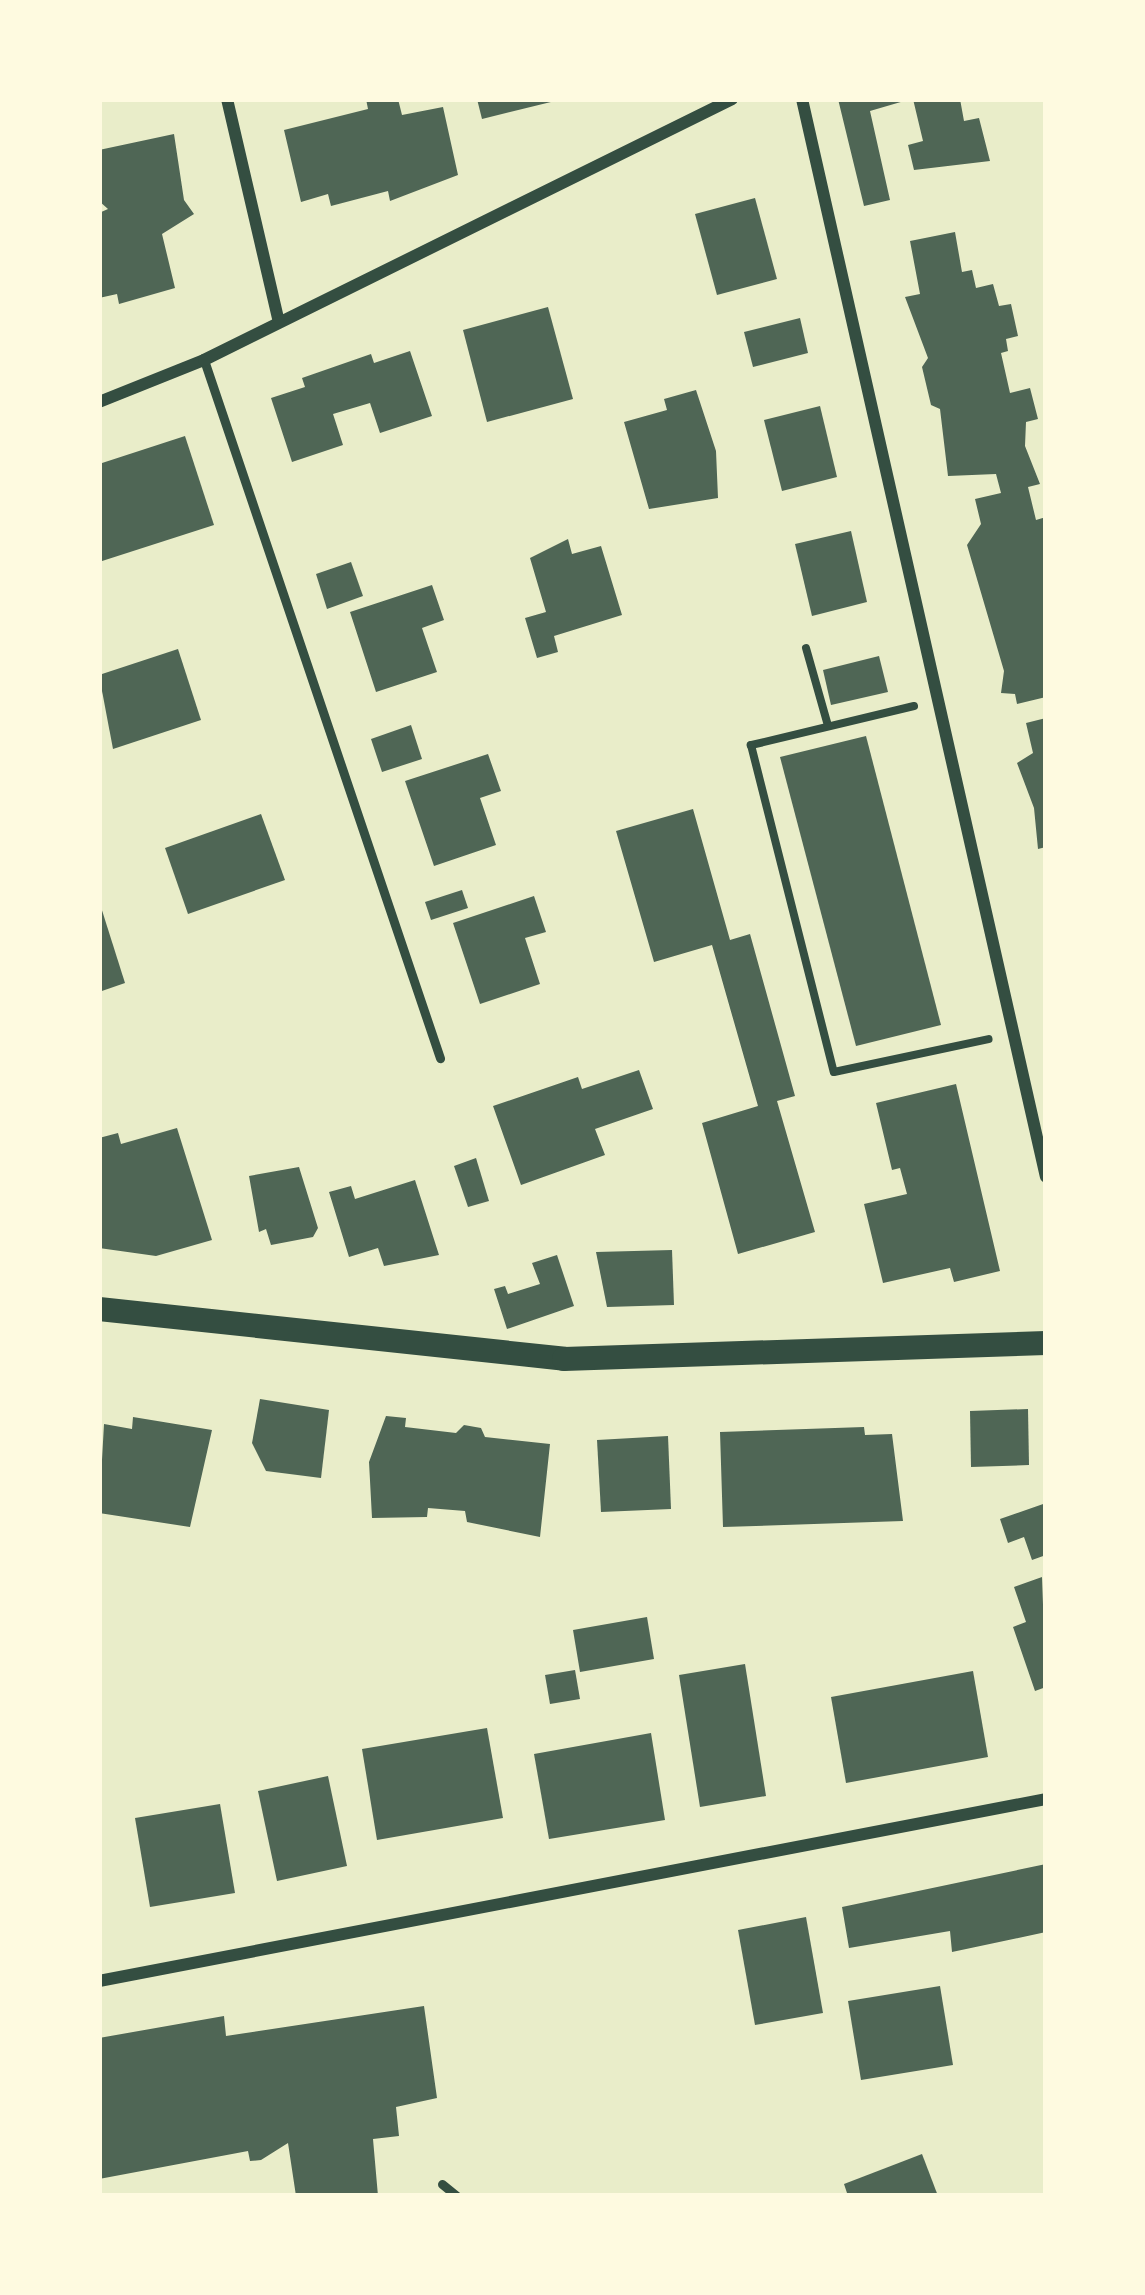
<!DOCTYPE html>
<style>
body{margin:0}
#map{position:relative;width:1145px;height:2295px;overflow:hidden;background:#e9edc9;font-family:"Titillium Web",sans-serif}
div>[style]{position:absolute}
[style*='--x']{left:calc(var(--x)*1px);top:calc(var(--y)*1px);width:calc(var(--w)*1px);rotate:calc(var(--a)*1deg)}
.building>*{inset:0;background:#4f6655}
.path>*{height:8px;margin:-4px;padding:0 4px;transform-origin:4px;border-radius:4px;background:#344e41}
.service>*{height:9px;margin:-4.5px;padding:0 4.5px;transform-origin:4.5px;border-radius:4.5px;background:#344e41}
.minor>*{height:12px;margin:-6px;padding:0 6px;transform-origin:6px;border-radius:6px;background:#344e41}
.secondary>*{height:24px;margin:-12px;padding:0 12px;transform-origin:12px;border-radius:12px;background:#344e41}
span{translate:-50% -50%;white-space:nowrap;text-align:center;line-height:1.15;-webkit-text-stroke:10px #fefae0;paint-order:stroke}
.frame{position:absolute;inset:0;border:102px solid #fefae0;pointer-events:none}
</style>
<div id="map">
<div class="building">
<div style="clip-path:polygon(366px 99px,398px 99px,402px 115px,443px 107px,458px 175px,390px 201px,388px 191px,331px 206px,328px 194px,301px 202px,284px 130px,368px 109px)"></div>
<div style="clip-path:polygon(477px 99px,555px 99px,555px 101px,482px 119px)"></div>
<div style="clip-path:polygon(838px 99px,911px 99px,870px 111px,890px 200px,864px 206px)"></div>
<div style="clip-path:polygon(913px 99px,960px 99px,964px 121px,979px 118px,990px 161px,914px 170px,908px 145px,923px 141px)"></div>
<div style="clip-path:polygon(174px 134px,184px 200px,194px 214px,162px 234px,175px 288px,119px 304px,117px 294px,99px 298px,99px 213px,108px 209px,99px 201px,99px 150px)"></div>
<div style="clip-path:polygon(755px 198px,777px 279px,717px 295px,695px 214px)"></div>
<div style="clip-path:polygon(955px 232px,962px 272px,972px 270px,976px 288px,993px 284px,999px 306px,1011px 304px,1018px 336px,1006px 339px,1008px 351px,1001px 353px,1010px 393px,1030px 388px,1038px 419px,1026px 422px,1025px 446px,1040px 484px,1028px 487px,1036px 520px,1046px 517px,1046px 697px,1017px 704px,1015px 694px,1001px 693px,1004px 671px,967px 545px,981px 524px,975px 499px,1001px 493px,996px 474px,948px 476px,940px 409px,931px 405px,922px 367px,928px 358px,905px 297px,920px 294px,910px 241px)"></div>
<div style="clip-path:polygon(548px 307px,573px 399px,487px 422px,463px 330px)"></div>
<div style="clip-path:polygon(800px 318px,808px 353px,753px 367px,744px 332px)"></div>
<div style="clip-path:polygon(410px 351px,432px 416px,380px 433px,370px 403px,333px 414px,343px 445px,292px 462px,271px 398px,305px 387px,302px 378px,371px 354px,374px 363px)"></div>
<div style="clip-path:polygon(696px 390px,716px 451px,718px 498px,649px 509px,624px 422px,667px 410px,664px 399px)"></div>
<div style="clip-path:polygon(820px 406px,837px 477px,782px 491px,764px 420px)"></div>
<div style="clip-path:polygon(185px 436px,214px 525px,99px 562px,99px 464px)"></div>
<div style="clip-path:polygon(851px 531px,867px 602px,812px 616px,795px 544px)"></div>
<div style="clip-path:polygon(568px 539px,572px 554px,601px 546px,622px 615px,554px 636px,558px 652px,537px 658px,525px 618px,546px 612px,530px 558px)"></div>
<div style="clip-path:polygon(351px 562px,363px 596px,327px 609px,316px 574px)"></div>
<div style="clip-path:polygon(432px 585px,444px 620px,422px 628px,437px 672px,376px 692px,350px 612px)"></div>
<div style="clip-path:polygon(178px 649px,201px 720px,113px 749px,99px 675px)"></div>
<div style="clip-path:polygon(879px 656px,888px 692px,831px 705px,823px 670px)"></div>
<div style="clip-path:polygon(1046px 718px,1046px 847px,1038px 849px,1034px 808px,1017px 763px,1033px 753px,1026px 723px)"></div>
<div style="clip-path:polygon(411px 725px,422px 759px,382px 772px,371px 739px)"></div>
<div style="clip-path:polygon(866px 736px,941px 1025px,856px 1046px,780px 757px)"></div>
<div style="clip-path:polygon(488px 754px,501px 791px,480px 798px,496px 845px,434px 866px,405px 781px)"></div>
<div style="clip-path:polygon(693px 809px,730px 940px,750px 934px,795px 1096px,777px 1101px,815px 1232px,738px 1254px,702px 1123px,758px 1106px,712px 945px,654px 962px,616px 831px)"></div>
<div style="clip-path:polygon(261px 814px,285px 880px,188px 914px,165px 848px)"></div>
<div style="clip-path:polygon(462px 890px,468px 908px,431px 920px,425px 902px)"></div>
<div style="clip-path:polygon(534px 896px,546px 932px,525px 938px,540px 984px,480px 1004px,453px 923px)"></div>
<div style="clip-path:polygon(100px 904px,125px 983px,99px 992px,99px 905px)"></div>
<div style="clip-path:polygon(639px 1070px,653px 1109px,595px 1129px,605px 1155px,521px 1185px,493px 1106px,578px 1077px,582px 1089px)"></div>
<div style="clip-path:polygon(956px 1084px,1000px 1271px,954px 1282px,950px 1268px,883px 1283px,864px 1204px,907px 1194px,900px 1168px,892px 1170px,876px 1103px)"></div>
<div style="clip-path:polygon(177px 1128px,212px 1240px,156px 1256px,99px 1248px,99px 1138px,118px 1133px,121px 1144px)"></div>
<div style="clip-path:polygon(476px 1158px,489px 1201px,468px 1207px,454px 1166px)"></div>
<div style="clip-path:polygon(299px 1167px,318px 1228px,313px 1237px,271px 1245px,266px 1229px,259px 1232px,249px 1176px)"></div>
<div style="clip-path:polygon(415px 1180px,439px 1255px,384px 1266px,378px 1248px,349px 1257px,329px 1192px,351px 1186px,355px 1199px)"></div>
<div style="clip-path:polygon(672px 1250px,674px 1305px,607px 1307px,596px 1252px)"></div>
<div style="clip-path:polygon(557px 1255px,574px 1306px,507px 1329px,494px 1289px,505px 1286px,508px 1294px,540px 1284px,532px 1263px)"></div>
<div style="clip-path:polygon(260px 1399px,329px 1410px,321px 1478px,266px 1471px,252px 1443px)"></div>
<div style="clip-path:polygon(1028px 1409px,1029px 1465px,971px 1467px,970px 1411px)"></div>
<div style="clip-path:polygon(386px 1416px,406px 1418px,405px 1427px,456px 1433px,464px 1425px,481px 1428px,485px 1437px,550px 1444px,540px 1537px,467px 1522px,465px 1511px,428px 1508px,427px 1517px,372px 1518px,369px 1462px)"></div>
<div style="clip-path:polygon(133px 1417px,212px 1430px,190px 1527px,99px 1513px,104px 1424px,132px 1429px)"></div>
<div style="clip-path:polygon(864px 1427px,865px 1435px,892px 1434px,903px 1521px,723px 1527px,720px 1432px)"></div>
<div style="clip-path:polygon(668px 1436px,671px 1509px,601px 1512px,597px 1440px)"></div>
<div style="clip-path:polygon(1046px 1503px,1046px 1555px,1032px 1560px,1024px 1537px,1008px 1543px,1000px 1519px)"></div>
<div style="clip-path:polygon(1042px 1577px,1046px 1687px,1035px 1691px,1013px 1627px,1026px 1622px,1014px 1587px)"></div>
<div style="clip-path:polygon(647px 1617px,654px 1659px,580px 1672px,573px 1630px)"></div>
<div style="clip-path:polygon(745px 1664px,766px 1796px,700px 1807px,679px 1675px)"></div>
<div style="clip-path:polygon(575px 1670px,580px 1699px,550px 1704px,545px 1675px)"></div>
<div style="clip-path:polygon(973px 1671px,988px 1757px,846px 1783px,831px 1697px)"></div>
<div style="clip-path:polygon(487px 1728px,503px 1818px,377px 1840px,362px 1749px)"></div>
<div style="clip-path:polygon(651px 1733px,665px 1820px,549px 1839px,534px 1754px)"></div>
<div style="clip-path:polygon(328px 1776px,347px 1866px,277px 1881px,258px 1791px)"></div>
<div style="clip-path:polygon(220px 1804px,235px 1893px,150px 1907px,135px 1818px)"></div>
<div style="clip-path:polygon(1046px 1864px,1046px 1932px,952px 1952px,950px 1931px,849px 1948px,842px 1907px)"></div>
<div style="clip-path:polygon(806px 1917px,823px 2013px,755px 2025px,738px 1930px)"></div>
<div style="clip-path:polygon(940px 1986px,953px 2065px,861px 2080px,848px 2001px)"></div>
<div style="clip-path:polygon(424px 2006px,437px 2098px,396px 2107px,399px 2136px,373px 2139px,378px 2196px,296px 2196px,288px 2143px,261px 2160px,250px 2161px,248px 2151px,99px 2179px,99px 2038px,224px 2016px,226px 2036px)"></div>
<div style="clip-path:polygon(922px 2154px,938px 2196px,848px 2196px,844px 2184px)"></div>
</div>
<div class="path">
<div style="--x:806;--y:648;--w:81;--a:74.2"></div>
<div style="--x:914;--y:706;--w:168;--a:166.5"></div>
<div style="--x:751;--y:745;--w:337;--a:75.8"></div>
<div style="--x:834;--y:1072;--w:158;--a:-12"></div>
</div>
<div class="service">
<div style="--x:204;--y:360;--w:737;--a:71.32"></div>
<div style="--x:442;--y:2184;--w:19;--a:39"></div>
</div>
<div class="minor">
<div style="--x:227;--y:99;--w:229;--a:76.9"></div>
<div style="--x:802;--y:99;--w:1105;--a:77.25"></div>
<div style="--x:99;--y:402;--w:113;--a:-21.8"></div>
<div style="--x:204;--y:360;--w:589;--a:-26.3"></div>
<div style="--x:99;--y:1981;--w:964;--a:-10.88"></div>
</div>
<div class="secondary">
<div style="--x:99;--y:1309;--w:468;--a:6.1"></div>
<div style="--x:564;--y:1359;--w:482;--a:-1.9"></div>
</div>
<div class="frame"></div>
</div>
